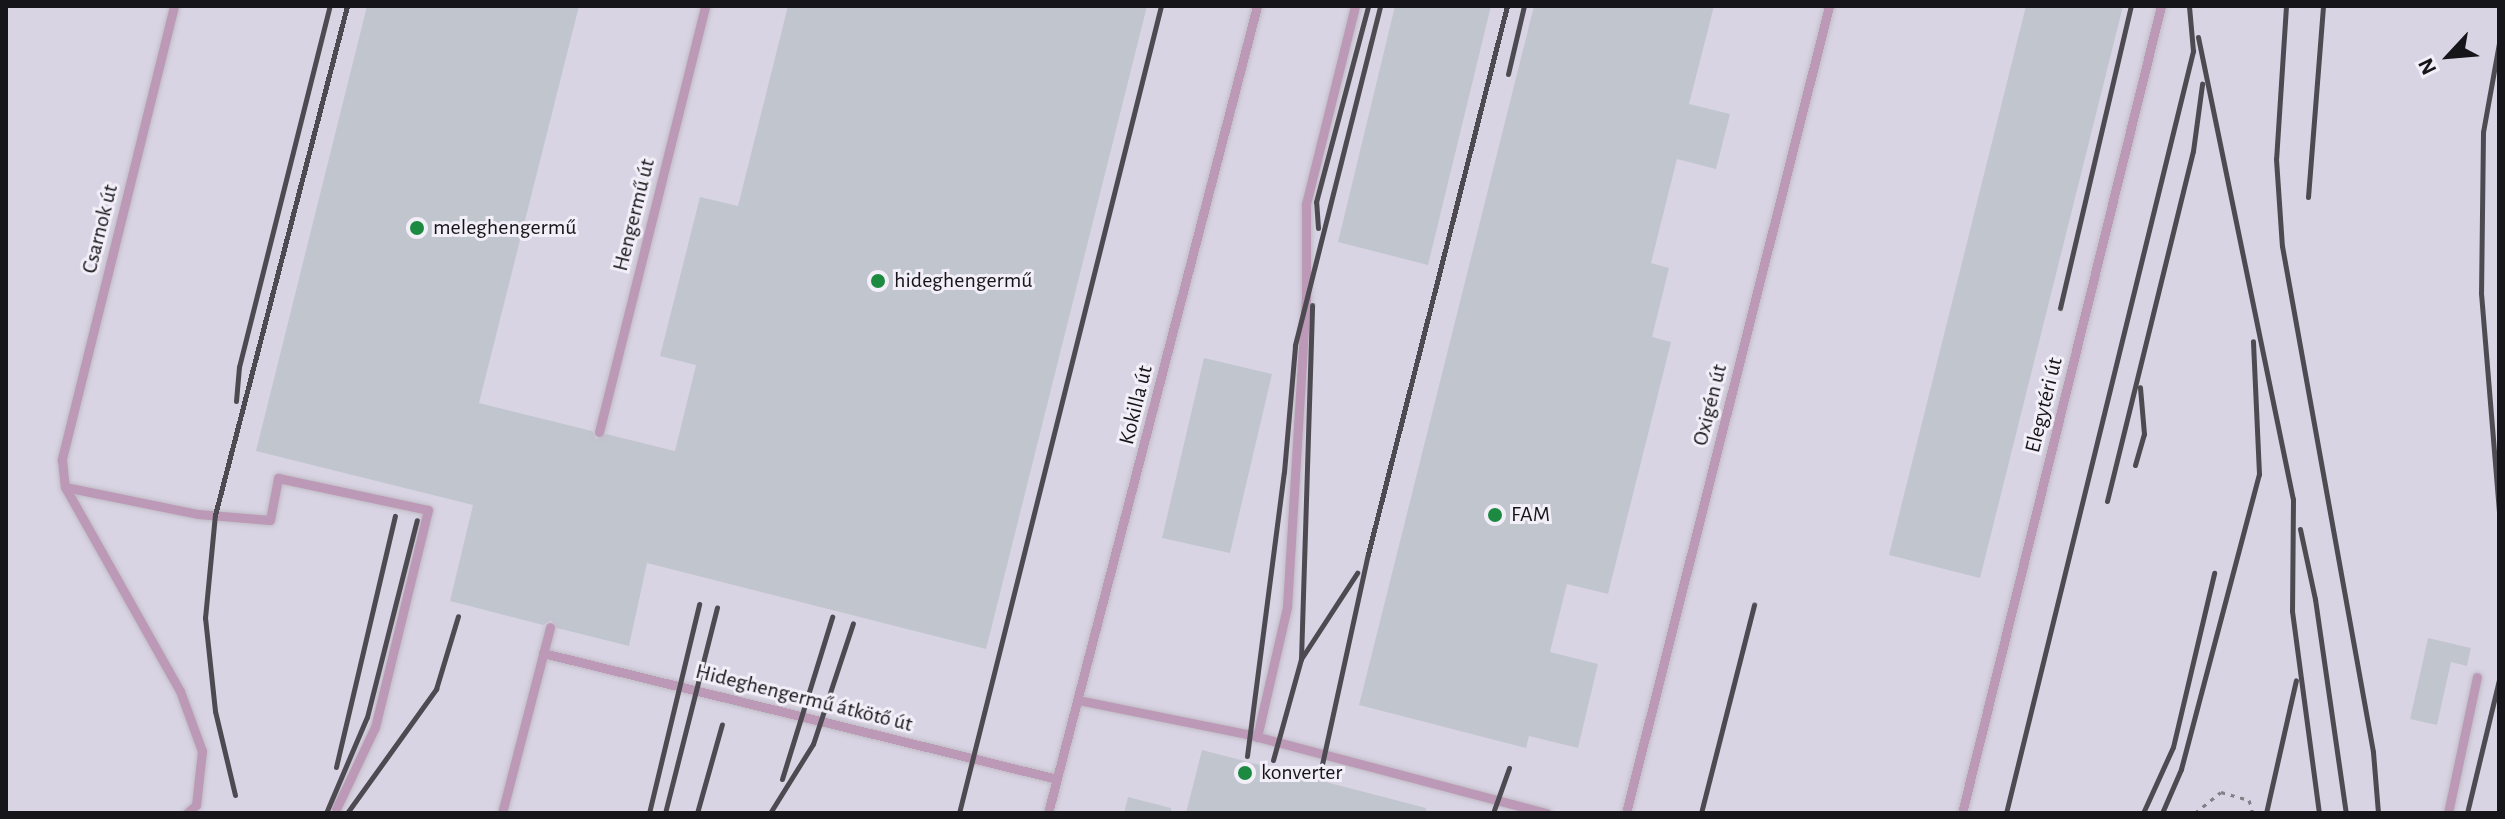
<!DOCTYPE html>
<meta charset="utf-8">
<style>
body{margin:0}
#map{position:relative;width:2505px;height:819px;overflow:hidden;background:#e5e1eb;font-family:"Alegreya Sans",sans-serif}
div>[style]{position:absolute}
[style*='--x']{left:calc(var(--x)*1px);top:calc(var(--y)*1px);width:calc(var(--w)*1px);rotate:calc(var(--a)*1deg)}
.built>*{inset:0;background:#d9d4e4}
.building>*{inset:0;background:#c1c5ce}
.path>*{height:3px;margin-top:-1.5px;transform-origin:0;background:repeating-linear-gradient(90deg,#827f86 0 4px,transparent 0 10px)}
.roads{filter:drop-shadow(0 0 2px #c0bcc5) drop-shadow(0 0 2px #c0bcc5)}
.service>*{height:9px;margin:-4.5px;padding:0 4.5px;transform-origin:4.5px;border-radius:4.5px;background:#bd99b8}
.rail>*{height:5px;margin:-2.5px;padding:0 2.5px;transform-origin:2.5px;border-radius:2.5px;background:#4d4b51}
.dots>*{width:22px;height:22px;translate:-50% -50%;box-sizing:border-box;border:4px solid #f2eff8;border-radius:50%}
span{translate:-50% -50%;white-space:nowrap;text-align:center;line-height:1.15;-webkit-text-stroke:6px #f2eff8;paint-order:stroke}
.street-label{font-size:22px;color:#161519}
.poi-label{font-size:22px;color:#161519}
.left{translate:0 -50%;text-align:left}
.frame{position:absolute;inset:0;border:8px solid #161519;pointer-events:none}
.north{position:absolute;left:2409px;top:16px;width:80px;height:80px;-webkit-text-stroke:6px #f2eff8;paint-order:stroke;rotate:244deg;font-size:22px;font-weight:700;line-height:32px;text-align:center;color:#161519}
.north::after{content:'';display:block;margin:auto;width:28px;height:36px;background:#161519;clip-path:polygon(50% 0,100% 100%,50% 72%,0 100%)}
</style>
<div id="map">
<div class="built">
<div style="clip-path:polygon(6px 6px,2499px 6px,2499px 813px,6px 813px)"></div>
</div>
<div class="building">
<div style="clip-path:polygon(367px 6px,579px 6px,479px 403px,592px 431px,596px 439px,606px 434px,675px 451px,696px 365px,660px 356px,700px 197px,738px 206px,788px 6px,1147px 6px,986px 649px,647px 563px,629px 646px,557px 628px,551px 620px,543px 625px,450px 601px,473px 505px,256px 451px)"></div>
<div style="clip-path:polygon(1395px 6px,1491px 6px,1428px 265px,1338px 242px)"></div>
<div style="clip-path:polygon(1534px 6px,1714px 6px,1689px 104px,1730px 114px,1716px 169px,1677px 159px,1651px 263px,1669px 268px,1652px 337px,1671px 342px,1608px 594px,1567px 584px,1550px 652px,1598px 664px,1578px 748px,1529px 736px,1526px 748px,1359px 705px)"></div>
<div style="clip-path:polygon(2026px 6px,2123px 6px,1980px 578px,1889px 555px)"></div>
<div style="clip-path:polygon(1204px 358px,1272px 374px,1230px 553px,1162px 538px)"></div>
<div style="clip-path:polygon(2428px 638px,2471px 648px,2467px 666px,2451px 662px,2437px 725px,2410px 719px)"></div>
<div style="clip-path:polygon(1202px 750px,1426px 808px,1426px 813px,1186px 813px)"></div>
<div style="clip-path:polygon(1128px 797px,1171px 808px,1171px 813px,1124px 813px)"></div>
</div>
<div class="path">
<div style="--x:2195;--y:813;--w:33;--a:-39"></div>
<div style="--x:2221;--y:792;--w:29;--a:16"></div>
<div style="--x:2249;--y:800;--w:14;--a:73"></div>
</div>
<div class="roads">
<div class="service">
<div style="--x:174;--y:6;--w:468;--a:103.9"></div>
<div style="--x:62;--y:460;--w:27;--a:84"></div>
<div style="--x:65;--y:487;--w:234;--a:60.6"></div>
<div style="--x:180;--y:691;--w:64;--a:69.9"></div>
<div style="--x:202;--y:751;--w:54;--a:96.3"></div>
<div style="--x:196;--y:805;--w:12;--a:138"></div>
<div style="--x:599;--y:432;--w:439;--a:-76"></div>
<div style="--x:65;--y:487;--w:136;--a:11.5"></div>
<div style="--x:198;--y:514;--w:72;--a:4.8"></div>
<div style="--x:270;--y:520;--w:43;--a:-79.2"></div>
<div style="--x:278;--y:478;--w:153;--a:12"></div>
<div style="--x:428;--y:510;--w:223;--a:103.7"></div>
<div style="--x:375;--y:727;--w:91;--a:115.4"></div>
<div style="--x:543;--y:653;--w:529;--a:13.77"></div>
<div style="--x:1078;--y:700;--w:172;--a:11.4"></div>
<div style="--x:1247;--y:734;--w:310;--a:14.8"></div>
<div style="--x:1257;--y:737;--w:133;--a:-77"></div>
<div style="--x:1287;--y:607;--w:309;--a:-86.5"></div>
<div style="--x:1306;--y:299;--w:95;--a:-90"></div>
<div style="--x:1306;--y:204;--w:204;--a:-76.1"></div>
<div style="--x:502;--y:813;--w:192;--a:-75.5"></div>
<div style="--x:1048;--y:813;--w:834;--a:-75.48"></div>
<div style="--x:1626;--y:813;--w:832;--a:-75.88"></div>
<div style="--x:1962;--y:813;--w:831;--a:-76.15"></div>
<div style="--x:2448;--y:813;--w:139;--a:-78"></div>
</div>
</div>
<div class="rail">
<div style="--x:2286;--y:6;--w:153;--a:93.7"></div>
<div style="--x:2276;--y:159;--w:87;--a:86.1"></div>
<div style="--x:2282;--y:246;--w:514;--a:79.8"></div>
<div style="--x:2373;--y:752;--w:61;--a:85.3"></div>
<div style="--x:2198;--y:37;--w:472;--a:78.4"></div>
<div style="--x:2293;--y:499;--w:112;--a:90.5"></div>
<div style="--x:2292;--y:611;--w:204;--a:82.4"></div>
<div style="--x:2499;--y:43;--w:90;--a:100.2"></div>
<div style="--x:2483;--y:132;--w:161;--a:90.7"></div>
<div style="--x:2481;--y:293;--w:220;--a:85.3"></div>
<div style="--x:1508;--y:74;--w:70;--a:-76.8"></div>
<div style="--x:2308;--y:197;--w:192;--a:-85.5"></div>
<div style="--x:1318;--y:228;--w:26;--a:-94"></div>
<div style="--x:1316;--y:202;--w:203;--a:-75.1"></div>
<div style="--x:2060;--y:308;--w:310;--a:-76.8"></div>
<div style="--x:236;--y:401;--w:34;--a:-85"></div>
<div style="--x:239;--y:367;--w:372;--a:-75.9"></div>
<div style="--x:2135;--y:465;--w:32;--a:-74"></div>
<div style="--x:2144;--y:434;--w:47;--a:-94.9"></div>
<div style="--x:2107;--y:501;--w:360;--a:-76.2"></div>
<div style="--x:2193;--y:151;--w:68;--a:-82.3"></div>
<div style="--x:2300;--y:529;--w:72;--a:77.9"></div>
<div style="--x:2315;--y:599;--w:216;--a:81.8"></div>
<div style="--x:1301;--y:659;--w:354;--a:-88.2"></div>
<div style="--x:1247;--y:756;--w:286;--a:-82.6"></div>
<div style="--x:1284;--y:472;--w:127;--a:-85"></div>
<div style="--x:1295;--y:345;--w:349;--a:-75.9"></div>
<div style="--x:1273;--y:760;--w:105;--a:-74.5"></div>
<div style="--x:1301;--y:659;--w:103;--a:-56.9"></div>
<div style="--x:336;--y:767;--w:258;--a:-76.8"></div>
<div style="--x:1321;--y:769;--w:220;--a:-77.7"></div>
<div style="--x:1368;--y:554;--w:565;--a:-75.77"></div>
<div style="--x:782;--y:779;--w:170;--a:-72.8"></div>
<div style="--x:235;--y:795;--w:86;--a:-103.4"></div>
<div style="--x:215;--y:711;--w:94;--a:-96.1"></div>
<div style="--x:205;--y:618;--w:103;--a:-84.5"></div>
<div style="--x:215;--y:515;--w:526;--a:-75.46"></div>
<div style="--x:326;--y:813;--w:104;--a:-66.9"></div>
<div style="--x:367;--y:717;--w:203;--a:-75.8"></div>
<div style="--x:347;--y:813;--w:153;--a:-54.3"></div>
<div style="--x:436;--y:689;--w:76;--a:-73.2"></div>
<div style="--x:649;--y:813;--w:215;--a:-76.5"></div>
<div style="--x:665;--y:813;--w:212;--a:-75.8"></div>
<div style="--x:697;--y:813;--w:92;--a:-74.3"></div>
<div style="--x:770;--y:813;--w:81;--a:-58.1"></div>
<div style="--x:813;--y:744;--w:127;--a:-71.7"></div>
<div style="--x:959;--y:813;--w:832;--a:-75.95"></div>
<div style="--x:1493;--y:813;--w:48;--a:-70.4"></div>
<div style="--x:1701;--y:813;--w:215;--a:-75.7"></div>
<div style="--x:2006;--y:813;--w:785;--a:-76.21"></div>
<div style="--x:2193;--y:51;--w:45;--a:-95.1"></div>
<div style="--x:2143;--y:813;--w:72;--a:-65.6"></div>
<div style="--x:2173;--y:747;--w:179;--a:-76.7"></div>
<div style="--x:2162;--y:813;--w:48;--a:-66.6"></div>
<div style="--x:2181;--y:769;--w:305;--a:-75.2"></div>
<div style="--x:2259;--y:474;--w:133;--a:-92.6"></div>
<div style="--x:2266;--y:813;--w:136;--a:-77.3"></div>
<div style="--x:2467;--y:813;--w:137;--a:-76.5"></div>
</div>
<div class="dots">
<div style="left:417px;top:228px;background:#1d8a42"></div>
<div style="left:878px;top:281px;background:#1d8a42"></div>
<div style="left:1495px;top:515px;background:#1d8a42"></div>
<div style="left:1245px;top:773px;background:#1d8a42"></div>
</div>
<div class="street-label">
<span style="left:634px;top:215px;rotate:-76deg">Hengermű út</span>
<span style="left:100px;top:229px;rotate:-76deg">Csarnok út</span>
<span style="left:1136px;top:405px;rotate:-76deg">Kokilla út</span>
<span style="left:1710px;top:405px;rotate:-76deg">Oxigén út</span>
<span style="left:2044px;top:405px;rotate:-76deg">Elegytéri út</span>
<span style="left:804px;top:698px;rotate:14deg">Hideghengermű átkötő út</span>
</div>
<div class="poi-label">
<span class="left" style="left:433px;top:228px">meleghengermű</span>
<span class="left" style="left:894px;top:281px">hideghengermű</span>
<span class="left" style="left:1511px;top:515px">FAM</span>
<span class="left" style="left:1261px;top:773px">konverter</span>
</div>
<div class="frame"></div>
<div class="north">N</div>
</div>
